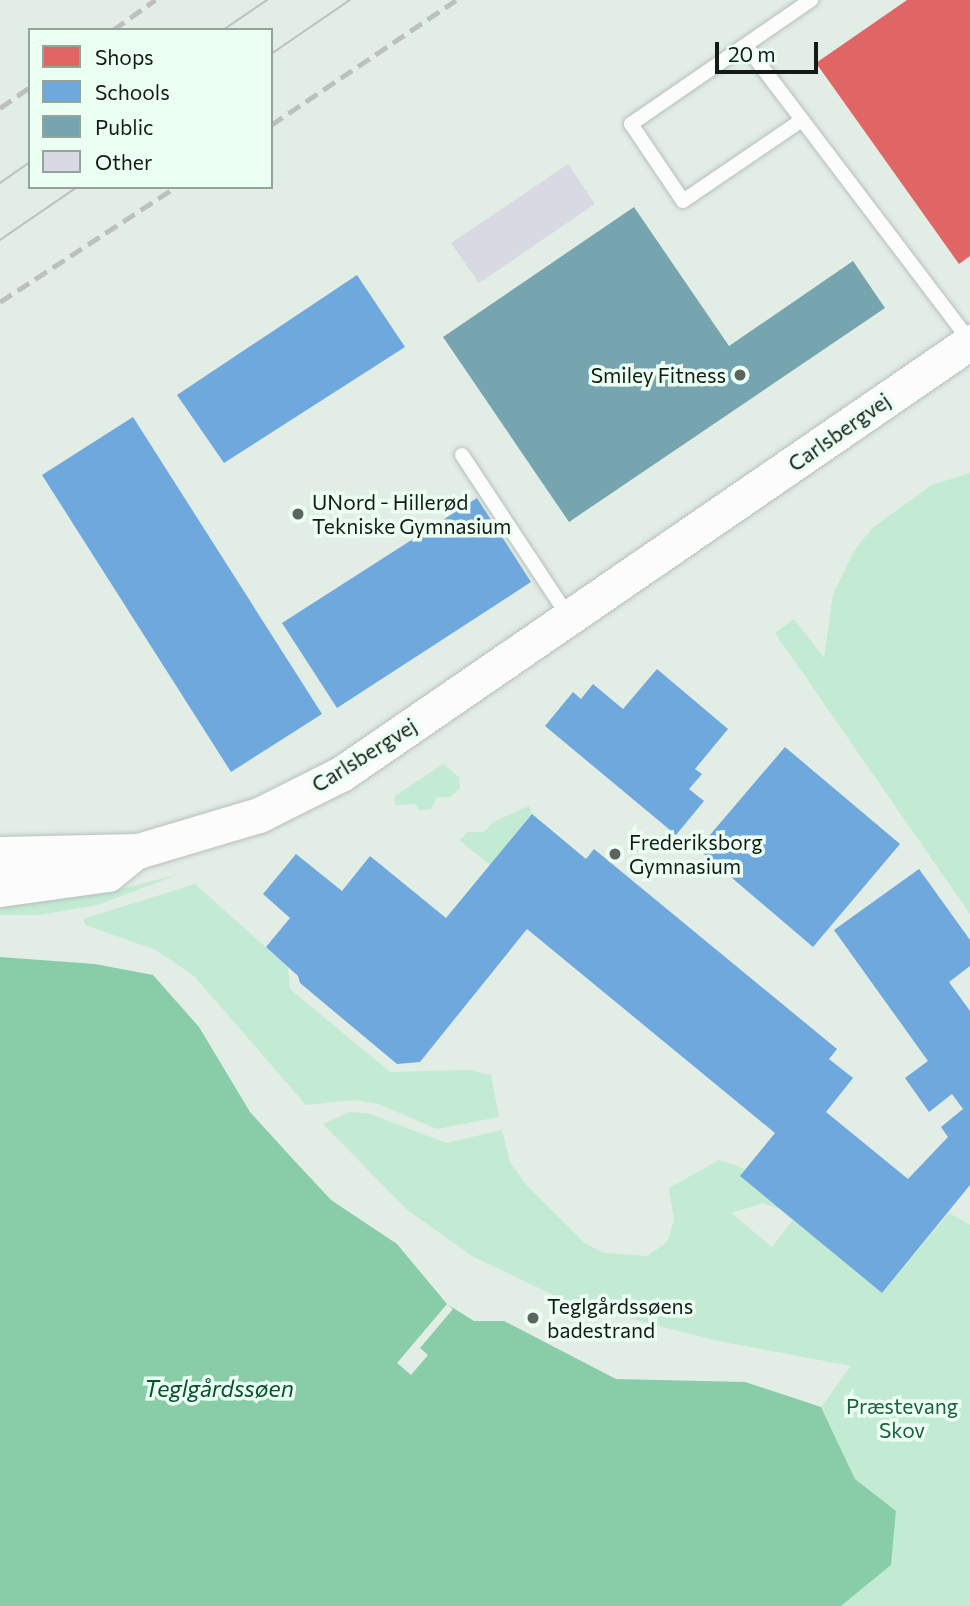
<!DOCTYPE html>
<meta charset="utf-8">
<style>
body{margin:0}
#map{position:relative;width:970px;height:1606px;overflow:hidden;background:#e2ede6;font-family:Commissioner,sans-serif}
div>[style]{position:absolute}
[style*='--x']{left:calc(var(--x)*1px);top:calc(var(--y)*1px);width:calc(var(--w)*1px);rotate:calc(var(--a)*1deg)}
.green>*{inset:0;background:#c3ebd3}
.water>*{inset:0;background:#89cda8}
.pier>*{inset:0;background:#e2ede6}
.shops>*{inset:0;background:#e06666}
.schools>*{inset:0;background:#6fa8dc}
.public>*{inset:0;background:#76a5af}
.building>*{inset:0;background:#d9d9e3}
.roads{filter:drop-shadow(0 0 2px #b7bfb9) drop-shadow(0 0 2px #b7bfb9)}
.service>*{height:14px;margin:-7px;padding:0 7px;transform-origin:7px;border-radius:7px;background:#fbfcfb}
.tertiary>*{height:35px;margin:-17.5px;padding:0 17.5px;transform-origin:17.5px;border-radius:17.5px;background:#fbfcfb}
.tram>*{height:2px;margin:-1px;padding:0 1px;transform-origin:1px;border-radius:1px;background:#bdc0be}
.rail>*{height:5px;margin-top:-2.5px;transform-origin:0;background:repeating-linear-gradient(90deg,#bdc0be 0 14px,transparent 0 21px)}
.dots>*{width:19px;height:19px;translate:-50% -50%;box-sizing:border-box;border:4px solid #ebfff2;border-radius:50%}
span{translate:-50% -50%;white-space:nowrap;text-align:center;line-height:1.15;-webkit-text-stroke:7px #ebfff2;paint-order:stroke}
.poi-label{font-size:21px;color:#141b17}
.right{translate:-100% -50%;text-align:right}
.left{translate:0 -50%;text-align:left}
.street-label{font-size:21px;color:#141b17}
.park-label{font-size:21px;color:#1c603f}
.water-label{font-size:23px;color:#065131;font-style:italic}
.legend{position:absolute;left:28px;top:28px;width:245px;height:161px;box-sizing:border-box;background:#ebfff2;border:2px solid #95a49a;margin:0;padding:9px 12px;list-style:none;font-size:21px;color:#141b17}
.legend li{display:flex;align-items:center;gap:14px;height:35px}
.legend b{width:35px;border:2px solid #95a49a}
.scale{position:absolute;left:715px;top:42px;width:103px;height:32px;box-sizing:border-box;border:4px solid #141b17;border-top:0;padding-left:9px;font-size:21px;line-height:24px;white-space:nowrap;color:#141b17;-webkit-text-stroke:5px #ebfff2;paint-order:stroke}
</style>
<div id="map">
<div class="green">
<div style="clip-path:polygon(970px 473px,970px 914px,775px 633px,794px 619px,824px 658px,833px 594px,854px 551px,872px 528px,932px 485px)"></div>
<div style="clip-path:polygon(443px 764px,459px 777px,460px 789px,450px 797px,437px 797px,431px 809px,419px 810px,415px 804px,395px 805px,395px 796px)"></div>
<div style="clip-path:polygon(529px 806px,532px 814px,490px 865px,460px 841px,467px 832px,484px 832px,493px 822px)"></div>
<div style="clip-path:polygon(177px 875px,98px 905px,39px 915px,0 915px,0 902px,124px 888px)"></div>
<div style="clip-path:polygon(195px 884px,288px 967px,290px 989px,390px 1072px,468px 1070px,491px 1075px,499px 1117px,437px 1129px,378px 1104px,355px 1100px,306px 1105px,194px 976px,156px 950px,85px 925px,83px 919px)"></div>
<div style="clip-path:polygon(350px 1112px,371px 1114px,446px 1143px,502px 1130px,510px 1163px,530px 1189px,585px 1243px,603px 1253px,647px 1256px,667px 1242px,674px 1221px,669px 1188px,719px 1160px,746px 1169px,740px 1176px,779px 1209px,763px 1203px,731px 1213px,772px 1247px,793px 1220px,882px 1293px,949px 1213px,970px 1225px,970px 1606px,841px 1606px,891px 1565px,896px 1512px,855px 1479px,821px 1407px,851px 1366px,713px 1340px,568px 1302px,472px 1256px,407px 1210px,323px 1124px)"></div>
</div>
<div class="water">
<div style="clip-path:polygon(0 957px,95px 964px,153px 975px,199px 1027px,250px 1112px,291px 1157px,331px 1200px,397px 1244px,447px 1304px,474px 1321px,504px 1321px,616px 1379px,745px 1382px,821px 1407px,855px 1479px,896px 1511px,891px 1565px,841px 1606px,0 1606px)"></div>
</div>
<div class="pier">
<div style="clip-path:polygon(447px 1304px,453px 1309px,420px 1348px,428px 1355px,411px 1375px,397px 1363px)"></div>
</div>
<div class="shops">
<div style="clip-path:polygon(907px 0,970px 0,970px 256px,959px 264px,816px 63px)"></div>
</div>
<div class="schools">
<div style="clip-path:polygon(357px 275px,405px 347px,224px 463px,177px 395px)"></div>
<div style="clip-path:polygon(133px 417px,322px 714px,231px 772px,42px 475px)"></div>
<div style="clip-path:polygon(477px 498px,531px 582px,337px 708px,282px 623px)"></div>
<div style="clip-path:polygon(657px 669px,728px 729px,695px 769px,702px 774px,689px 789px,704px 801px,676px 835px,545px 726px,573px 692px,581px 699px,593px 684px,623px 709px)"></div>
<div style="clip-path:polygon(785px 747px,900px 844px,813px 947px,698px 849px)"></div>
<div style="clip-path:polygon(532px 814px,586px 859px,594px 849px,837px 1049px,829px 1059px,853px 1078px,826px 1112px,908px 1179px,948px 1137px,941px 1127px,963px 1109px,952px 1094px,929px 1112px,905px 1078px,928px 1061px,834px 930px,919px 869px,970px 940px,970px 966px,949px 982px,970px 1011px,970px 1185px,882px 1293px,740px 1176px,775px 1133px,527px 929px,420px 1062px,397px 1064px,300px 983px,298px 976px,266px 947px,290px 918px,263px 894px,296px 854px,342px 891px,370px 856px,446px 918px)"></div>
</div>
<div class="public">
<div style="clip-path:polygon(634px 207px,729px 346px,853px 261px,885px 308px,569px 522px,443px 337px)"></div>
</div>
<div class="building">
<div style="clip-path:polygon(568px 164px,595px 204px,479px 283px,451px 243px)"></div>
</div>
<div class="roads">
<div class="service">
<div style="--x:746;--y:46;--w:370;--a:52.8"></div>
<div style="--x:802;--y:120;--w:144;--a:145.8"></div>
<div style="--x:683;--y:201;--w:93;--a:-124"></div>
<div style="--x:631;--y:124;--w:219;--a:-34.6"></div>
<div style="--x:462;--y:455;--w:194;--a:56.6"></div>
</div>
<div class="tertiary">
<div style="--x:0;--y:854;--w:138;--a:-1.2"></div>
<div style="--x:138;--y:851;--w:126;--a:-16.6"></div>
<div style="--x:259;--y:815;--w:92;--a:-26.6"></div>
<div style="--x:341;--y:774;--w:763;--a:-34.48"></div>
<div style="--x:0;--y:889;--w:109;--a:-7.9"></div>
<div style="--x:108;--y:874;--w:27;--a:-39"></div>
</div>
</div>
<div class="tram">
<div style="--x:223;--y:30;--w:53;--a:-34.3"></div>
<div style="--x:271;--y:54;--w:96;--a:-34.4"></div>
<div style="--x:0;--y:183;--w:37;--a:-35"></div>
<div style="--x:0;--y:240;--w:93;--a:-34.5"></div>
</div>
<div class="rail">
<div style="--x:113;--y:30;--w:52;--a:-35.5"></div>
<div style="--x:0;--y:108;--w:37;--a:-35"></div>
<div style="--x:271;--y:125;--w:223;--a:-34"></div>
<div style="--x:0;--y:302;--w:210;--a:-33.2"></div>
</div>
<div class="dots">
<div style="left:740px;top:375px;background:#5c645f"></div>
<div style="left:298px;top:514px;background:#5c645f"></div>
<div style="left:615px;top:854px;background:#5c645f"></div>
<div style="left:533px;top:1318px;background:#5c645f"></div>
</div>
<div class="poi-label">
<span class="right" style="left:726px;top:375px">Smiley Fitness</span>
<span class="left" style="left:312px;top:514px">UNord - Hillerød<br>Tekniske Gymnasium</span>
<span class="left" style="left:629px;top:854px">Frederiksborg<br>Gymnasium</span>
<span class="left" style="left:547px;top:1318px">Teglgårdssøens<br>badestrand</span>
</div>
<div class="street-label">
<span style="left:839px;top:432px;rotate:-35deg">Carlsbergvej</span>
<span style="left:364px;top:755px;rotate:-32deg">Carlsbergvej</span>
</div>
<div class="park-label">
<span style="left:902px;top:1418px">Præstevang<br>Skov</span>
</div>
<div class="water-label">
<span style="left:219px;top:1388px">Teglgårdssøen</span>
</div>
<ul class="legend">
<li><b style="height:19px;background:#e06666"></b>Shops</li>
<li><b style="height:19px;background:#6fa8dc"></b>Schools</li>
<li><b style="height:19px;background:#76a5af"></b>Public</li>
<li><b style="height:19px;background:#d9d9e3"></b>Other</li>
</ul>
<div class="scale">20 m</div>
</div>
